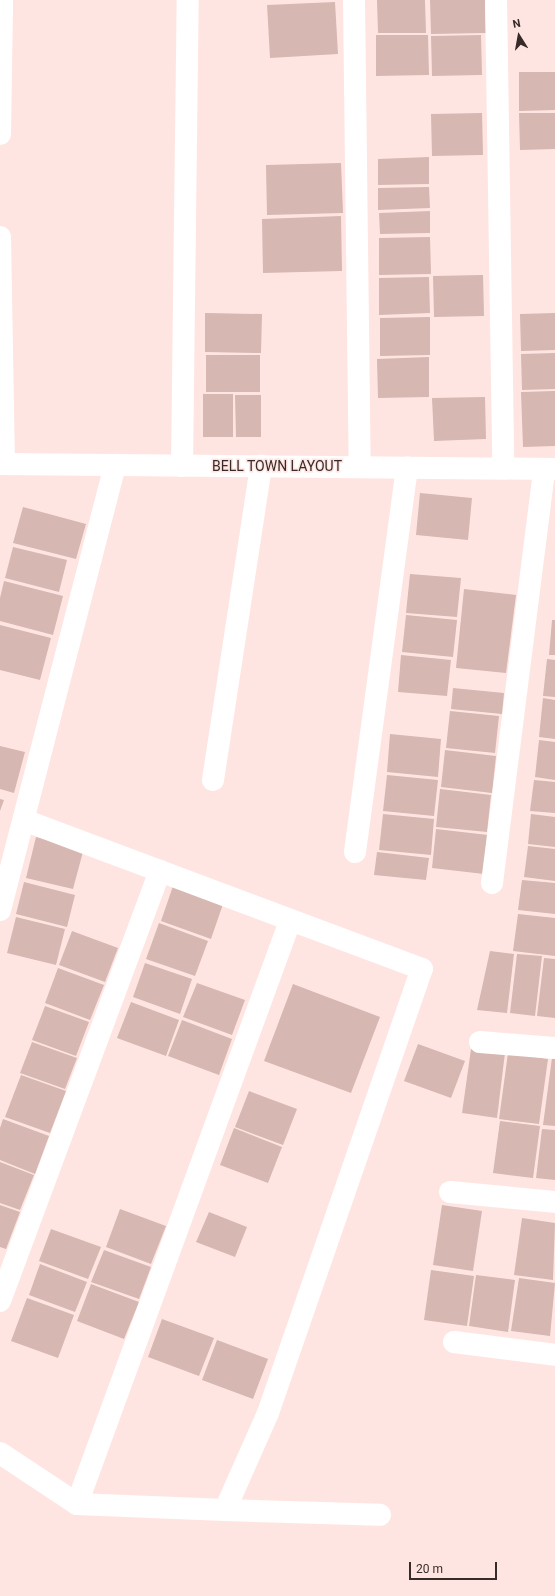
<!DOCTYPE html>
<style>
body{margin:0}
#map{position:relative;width:555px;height:1596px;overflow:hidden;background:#ffe5e1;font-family:Roboto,sans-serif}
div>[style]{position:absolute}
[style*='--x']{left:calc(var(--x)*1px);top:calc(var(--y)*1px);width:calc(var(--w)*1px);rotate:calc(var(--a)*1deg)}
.building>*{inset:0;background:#d6b7b1}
.minor>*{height:22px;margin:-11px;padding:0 11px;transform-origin:11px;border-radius:11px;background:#fff}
span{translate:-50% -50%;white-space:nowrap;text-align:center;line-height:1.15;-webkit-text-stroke:3px #ffe5e1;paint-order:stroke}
.street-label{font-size:14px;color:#372b29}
.north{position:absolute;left:499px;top:16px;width:40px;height:40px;-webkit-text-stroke:3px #ffe5e1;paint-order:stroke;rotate:349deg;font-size:11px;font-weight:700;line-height:16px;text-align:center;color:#372b29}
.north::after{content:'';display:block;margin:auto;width:14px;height:18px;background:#372b29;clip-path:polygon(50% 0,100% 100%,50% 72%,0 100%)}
.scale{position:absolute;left:409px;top:1562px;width:88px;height:18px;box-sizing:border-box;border:2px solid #372b29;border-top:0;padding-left:5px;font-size:12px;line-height:14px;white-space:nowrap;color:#372b29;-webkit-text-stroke:3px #ffe5e1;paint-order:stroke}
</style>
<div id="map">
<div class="building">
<div style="clip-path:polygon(377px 0,425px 0,426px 33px,378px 33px)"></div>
<div style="clip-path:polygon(430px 0,485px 0,486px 33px,431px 34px)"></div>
<div style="clip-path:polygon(335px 2px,338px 54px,270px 58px,267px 5px)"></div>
<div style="clip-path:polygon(376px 35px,428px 35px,429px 75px,376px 76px)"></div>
<div style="clip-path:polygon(481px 35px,482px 75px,432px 76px,431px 36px)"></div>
<div style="clip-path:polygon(519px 72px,555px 72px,555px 110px,519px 111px)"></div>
<div style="clip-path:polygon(482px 113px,483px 155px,432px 156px,431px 114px)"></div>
<div style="clip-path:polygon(519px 113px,555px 113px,555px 149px,520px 150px)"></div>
<div style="clip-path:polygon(429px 157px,429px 184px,378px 185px,378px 159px)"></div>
<div style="clip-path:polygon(341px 163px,343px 213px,267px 215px,266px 165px)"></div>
<div style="clip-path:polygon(429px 187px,430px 208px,378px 210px,378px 188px)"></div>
<div style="clip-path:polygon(430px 211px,430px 233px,380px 234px,379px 213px)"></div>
<div style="clip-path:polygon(341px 216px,342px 271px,263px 273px,262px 219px)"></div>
<div style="clip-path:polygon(430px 237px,431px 274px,379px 275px,379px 238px)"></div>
<div style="clip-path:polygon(483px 275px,484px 316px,434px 317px,433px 276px)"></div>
<div style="clip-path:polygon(429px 277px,430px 313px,379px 315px,379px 278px)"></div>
<div style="clip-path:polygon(205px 313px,262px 314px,261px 353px,205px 352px)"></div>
<div style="clip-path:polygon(555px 313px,555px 350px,521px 351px,520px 314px)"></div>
<div style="clip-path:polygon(430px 317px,430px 355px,380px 356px,380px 318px)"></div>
<div style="clip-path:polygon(555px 353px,555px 389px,522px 390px,521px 354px)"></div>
<div style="clip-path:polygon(206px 355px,260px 355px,260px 392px,206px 392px)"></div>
<div style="clip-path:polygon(429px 357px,429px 397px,378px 398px,377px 359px)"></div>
<div style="clip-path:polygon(555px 391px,555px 446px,523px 447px,521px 392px)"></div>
<div style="clip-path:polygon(203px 394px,233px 394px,233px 437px,203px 437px)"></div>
<div style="clip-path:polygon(235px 395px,261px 395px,261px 437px,236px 437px)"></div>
<div style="clip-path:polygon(485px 397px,486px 439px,434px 441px,432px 398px)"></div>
<div style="clip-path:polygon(420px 493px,472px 498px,468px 540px,416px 535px)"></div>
<div style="clip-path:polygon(23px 507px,86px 524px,76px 559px,13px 543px)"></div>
<div style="clip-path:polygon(13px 547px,67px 560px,59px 592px,5px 578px)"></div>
<div style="clip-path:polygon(410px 574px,461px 578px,457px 617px,406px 613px)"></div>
<div style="clip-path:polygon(4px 581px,63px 596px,53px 635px,0 621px,0 598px)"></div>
<div style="clip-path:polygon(464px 589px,516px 595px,506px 673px,456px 668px)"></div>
<div style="clip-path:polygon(406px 615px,457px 620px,453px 657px,402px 652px)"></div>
<div style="clip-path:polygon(552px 620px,555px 620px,555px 655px,549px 655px)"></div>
<div style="clip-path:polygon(0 625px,51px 638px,40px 680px,0 670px)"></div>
<div style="clip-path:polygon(401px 655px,451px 660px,447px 696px,398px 692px)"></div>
<div style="clip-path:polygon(547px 659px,555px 660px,555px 697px,543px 696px)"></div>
<div style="clip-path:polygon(453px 688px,504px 693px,502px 714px,451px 709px)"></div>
<div style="clip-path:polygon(543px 698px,555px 700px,555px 739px,539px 737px)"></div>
<div style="clip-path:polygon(450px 711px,499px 716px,495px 753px,446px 748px)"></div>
<div style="clip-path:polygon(390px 734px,441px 739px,438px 777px,387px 772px)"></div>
<div style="clip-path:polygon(539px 740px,555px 742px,555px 780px,535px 777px)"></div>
<div style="clip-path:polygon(0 746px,25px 752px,14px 793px,0 789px)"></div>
<div style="clip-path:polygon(445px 750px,496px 756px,492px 793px,441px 787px)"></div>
<div style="clip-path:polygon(387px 775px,438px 780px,434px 816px,383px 811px)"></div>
<div style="clip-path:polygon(534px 780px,555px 782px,555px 813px,530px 811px)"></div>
<div style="clip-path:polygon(440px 789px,491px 795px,487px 832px,436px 827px)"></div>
<div style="clip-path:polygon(0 799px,4px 800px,0 811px)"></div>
<div style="clip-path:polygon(383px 814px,434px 819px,431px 855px,379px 850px)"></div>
<div style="clip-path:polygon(531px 814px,555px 817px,555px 847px,528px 844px)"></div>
<div style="clip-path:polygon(436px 829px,488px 835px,484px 874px,432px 868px)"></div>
<div style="clip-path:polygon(36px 837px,84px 848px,73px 889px,26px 878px)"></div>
<div style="clip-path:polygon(528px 846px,555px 849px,555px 881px,524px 877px)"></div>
<div style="clip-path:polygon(377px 852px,429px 858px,426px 880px,374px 875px)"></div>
<div style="clip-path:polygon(522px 880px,555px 883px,555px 914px,518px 910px)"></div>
<div style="clip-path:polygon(24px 882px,75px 895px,67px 927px,16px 914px)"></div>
<div style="clip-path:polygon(173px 886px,223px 904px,211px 939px,161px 921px)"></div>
<div style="clip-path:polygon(518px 914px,555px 918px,555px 956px,513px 951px)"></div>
<div style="clip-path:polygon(16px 917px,65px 929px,56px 965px,7px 953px)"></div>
<div style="clip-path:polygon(159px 923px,208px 941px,195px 976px,146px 959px)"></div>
<div style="clip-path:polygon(72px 931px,118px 948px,105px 982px,59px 965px)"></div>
<div style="clip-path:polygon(490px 951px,514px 954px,507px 1013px,477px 1010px)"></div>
<div style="clip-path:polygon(517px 954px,542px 956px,535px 1016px,510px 1013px)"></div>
<div style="clip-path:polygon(544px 958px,555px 959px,555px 1018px,537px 1016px)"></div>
<div style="clip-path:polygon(145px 963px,192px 979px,180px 1014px,133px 997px)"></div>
<div style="clip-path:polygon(58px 968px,104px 985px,90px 1020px,45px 1003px)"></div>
<div style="clip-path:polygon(197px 983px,245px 1000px,232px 1035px,183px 1017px)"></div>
<div style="clip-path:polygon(293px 984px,380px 1017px,351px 1093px,264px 1061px)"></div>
<div style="clip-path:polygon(131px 1002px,179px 1020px,166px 1056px,117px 1038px)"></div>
<div style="clip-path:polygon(45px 1006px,89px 1022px,76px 1056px,32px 1040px)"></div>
<div style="clip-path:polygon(182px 1020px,232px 1039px,219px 1075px,168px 1056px)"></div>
<div style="clip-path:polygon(32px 1042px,77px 1058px,65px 1089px,20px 1073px)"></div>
<div style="clip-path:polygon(418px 1044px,465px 1061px,451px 1098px,404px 1081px)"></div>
<div style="clip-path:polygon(471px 1049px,505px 1053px,497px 1118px,462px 1113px)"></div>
<div style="clip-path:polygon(508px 1053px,548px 1059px,539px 1124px,499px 1119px)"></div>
<div style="clip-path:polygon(552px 1058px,555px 1058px,555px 1126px,543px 1125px)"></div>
<div style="clip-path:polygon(21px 1075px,66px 1091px,50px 1133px,5px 1117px)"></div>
<div style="clip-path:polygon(249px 1091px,297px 1109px,283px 1145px,235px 1127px)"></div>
<div style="clip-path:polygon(3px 1119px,49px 1136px,35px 1174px,0 1160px,0 1128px)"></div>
<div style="clip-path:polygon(500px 1121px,540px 1126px,533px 1178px,493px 1173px)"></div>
<div style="clip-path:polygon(234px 1128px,282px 1147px,268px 1183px,220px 1165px)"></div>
<div style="clip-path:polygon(542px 1129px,555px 1130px,555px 1180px,536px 1178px)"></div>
<div style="clip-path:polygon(0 1162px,34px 1175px,20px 1210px,0 1203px)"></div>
<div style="clip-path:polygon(0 1205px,20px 1212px,6px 1249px,0 1247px)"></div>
<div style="clip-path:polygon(442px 1205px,482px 1211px,473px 1271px,433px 1265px)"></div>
<div style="clip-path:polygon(120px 1209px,166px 1226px,151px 1264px,106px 1247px)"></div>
<div style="clip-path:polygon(209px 1212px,247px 1227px,235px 1257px,196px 1242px)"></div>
<div style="clip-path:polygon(522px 1218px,555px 1223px,553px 1280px,514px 1275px)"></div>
<div style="clip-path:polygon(51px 1229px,101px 1247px,88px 1279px,39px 1261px)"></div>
<div style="clip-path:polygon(104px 1250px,151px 1267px,139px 1299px,91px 1282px)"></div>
<div style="clip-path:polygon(40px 1264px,87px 1282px,75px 1312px,29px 1295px)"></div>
<div style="clip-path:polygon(431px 1270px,474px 1276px,467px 1326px,424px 1320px)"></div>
<div style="clip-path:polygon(476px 1275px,515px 1280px,508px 1332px,469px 1326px)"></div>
<div style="clip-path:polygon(519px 1278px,555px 1283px,550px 1336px,511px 1331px)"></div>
<div style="clip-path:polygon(91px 1284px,139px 1302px,124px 1339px,77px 1321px)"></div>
<div style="clip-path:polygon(27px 1298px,74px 1315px,58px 1358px,11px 1341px)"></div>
<div style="clip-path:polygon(162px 1319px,214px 1338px,199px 1376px,148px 1357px)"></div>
<div style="clip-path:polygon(217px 1340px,268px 1359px,253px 1399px,202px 1380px)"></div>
</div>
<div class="minor">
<div style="--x:354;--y:0;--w:467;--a:89.3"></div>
<div style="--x:496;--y:0;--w:468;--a:89.1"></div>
<div style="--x:0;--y:134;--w:134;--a:-89.1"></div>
<div style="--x:0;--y:237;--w:227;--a:89"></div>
<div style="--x:0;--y:464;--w:555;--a:0.52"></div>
<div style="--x:182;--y:466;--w:466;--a:-89.3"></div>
<div style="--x:213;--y:780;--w:318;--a:-81.3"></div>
<div style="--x:355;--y:852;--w:388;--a:-82.3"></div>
<div style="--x:492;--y:883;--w:417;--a:-82.8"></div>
<div style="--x:0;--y:910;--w:460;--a:-75.5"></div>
<div style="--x:480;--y:1042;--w:75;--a:4.6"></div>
<div style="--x:450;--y:1192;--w:105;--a:5.4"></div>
<div style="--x:0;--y:1301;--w:459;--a:-69.6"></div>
<div style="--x:454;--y:1342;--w:102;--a:7.3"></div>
<div style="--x:0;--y:1453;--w:92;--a:33.5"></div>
<div style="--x:77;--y:1504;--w:148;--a:2.3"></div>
<div style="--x:225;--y:1510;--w:106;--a:-66.1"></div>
<div style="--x:268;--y:1413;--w:470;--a:-70.9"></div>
<div style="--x:422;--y:969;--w:425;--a:-159.5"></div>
<div style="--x:77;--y:1504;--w:621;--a:-69.93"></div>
<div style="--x:225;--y:1510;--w:155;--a:1.8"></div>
</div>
<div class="street-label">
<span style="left:277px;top:466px">BELL TOWN LAYOUT</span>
</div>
<div class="north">N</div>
<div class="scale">20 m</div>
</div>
